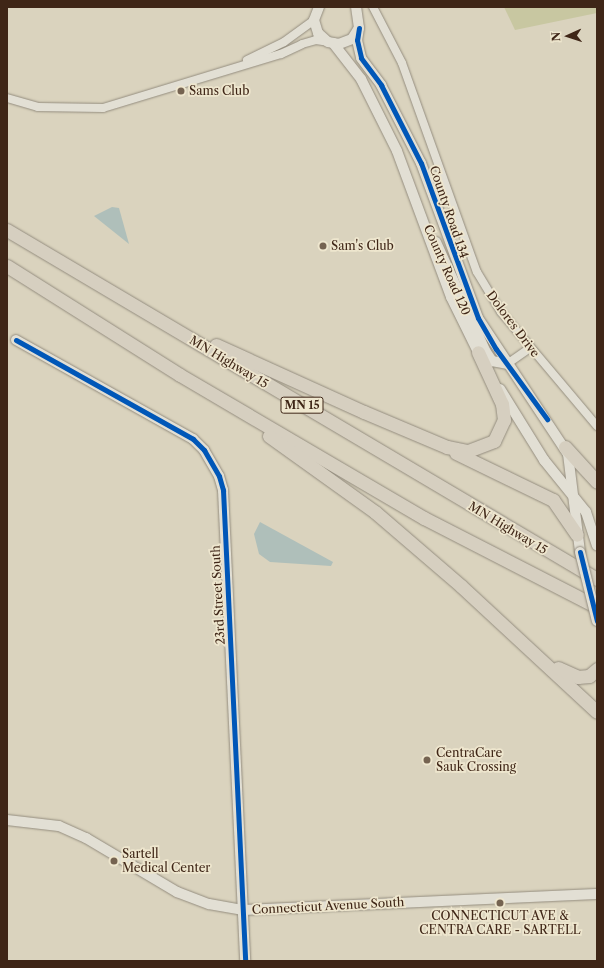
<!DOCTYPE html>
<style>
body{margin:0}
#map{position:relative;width:604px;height:968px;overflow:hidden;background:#dad3be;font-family:"Libre Caslon Text",serif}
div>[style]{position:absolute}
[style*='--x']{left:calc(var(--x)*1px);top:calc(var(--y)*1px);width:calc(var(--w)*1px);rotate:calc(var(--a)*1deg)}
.green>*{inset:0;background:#c8c7a1}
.water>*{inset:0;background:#afbfba}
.roads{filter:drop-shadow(0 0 1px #948d7f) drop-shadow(0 0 1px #948d7f)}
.minor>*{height:8px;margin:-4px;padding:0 4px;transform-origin:4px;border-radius:4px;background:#e2dfd4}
.tertiary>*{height:10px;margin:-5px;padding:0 5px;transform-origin:5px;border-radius:5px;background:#e2dfd4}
.trunk>*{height:13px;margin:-6.5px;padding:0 6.5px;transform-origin:6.5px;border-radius:6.5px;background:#d6cfc0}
.bridges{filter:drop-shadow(0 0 1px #948d7f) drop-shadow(0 0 1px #948d7f)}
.tertiary-bridge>*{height:10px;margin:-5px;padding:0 5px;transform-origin:5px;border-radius:5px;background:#e2dfd4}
.cycleway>*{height:5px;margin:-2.5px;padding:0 2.5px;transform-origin:2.5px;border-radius:2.5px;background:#0057b8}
.dots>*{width:11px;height:11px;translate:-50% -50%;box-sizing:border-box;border:2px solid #eee6ce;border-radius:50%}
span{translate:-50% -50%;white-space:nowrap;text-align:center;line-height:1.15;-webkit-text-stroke:3.5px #eee6ce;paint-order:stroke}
.shield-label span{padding:1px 3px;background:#eee6ce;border:1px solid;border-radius:3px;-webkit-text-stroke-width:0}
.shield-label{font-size:11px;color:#3f2617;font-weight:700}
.poi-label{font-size:12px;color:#3f2617}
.left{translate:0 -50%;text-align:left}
.street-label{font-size:12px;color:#3f2617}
.frame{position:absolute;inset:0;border:8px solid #3f2617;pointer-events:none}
.north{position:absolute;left:548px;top:16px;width:40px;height:40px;-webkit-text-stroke:3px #eee6ce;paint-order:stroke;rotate:267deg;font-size:11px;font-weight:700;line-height:16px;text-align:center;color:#3f2617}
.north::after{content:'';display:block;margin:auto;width:14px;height:18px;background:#3f2617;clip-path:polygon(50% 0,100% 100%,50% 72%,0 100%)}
</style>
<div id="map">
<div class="green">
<div style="clip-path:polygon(504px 7px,597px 7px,597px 13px,515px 30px)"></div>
</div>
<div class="water">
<div style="clip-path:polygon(112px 207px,119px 208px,129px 244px,94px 216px)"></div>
<div style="clip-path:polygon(260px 522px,333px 562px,331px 566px,270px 562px,259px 554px,254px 534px)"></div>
</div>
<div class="roads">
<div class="minor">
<div style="--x:373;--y:7;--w:63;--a:62.6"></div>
<div style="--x:402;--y:63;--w:222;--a:70.3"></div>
<div style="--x:477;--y:272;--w:47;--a:59"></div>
<div style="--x:501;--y:312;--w:149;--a:49.9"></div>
<div style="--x:247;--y:60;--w:41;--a:-25.9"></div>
<div style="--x:284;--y:42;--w:37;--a:-36"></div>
<div style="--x:7;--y:98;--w:32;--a:16"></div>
<div style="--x:38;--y:107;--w:65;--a:0.9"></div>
<div style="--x:103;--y:108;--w:186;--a:-16.9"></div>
<div style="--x:281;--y:54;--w:23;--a:-25"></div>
<div style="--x:302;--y:44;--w:15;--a:-16"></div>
<div style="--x:316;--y:40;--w:12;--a:9"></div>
<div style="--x:507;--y:364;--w:28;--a:-35"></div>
</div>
<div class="tertiary">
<div style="--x:319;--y:7;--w:14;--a:111"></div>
<div style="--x:314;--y:20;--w:14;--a:73"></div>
<div style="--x:318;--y:33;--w:13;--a:42"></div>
<div style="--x:328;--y:42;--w:11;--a:10"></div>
<div style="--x:339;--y:44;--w:14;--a:-21"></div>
<div style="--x:352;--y:39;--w:13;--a:-58"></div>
<div style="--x:359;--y:28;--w:21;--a:-98"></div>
<div style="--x:359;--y:28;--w:12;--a:99"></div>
<div style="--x:357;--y:40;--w:18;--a:77"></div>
<div style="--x:361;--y:58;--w:34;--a:53"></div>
<div style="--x:381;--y:85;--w:88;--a:62.9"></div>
<div style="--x:421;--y:163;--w:165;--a:69.8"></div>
<div style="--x:478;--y:318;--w:163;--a:56.5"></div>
<div style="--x:568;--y:454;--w:99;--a:83"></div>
<div style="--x:333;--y:43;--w:46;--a:52.1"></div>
<div style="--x:361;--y:79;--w:80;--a:63.4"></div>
<div style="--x:397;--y:151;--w:156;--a:69.7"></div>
<div style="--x:451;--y:297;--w:68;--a:63.8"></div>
<div style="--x:436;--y:242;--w:121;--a:65.6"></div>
<div style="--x:486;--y:352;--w:11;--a:56"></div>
<div style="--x:492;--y:361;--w:15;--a:11"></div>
<div style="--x:16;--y:340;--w:203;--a:29.2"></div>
<div style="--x:193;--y:439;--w:16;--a:45"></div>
<div style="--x:204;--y:450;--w:30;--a:60"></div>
<div style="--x:219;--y:476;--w:15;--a:74"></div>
<div style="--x:223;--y:490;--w:472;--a:87.3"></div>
<div style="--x:500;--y:389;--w:84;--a:58.2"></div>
<div style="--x:544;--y:460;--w:67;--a:51.1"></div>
<div style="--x:586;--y:512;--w:35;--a:72"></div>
<div style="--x:7;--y:820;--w:52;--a:6.6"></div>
<div style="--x:59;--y:826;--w:30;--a:24"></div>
<div style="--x:86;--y:838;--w:106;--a:30.7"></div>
<div style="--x:177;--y:892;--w:34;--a:21"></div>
<div style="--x:209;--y:904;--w:35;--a:10"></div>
<div style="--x:243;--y:910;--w:354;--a:-2.6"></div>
</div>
<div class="trunk">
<div style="--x:7;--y:230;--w:685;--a:30.61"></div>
<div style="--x:7;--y:266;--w:204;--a:32.2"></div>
<div style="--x:180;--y:375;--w:283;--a:30.4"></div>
<div style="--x:424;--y:518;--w:195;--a:27.2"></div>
<div style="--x:216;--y:345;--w:162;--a:24.4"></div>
<div style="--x:364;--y:412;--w:90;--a:22.9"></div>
<div style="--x:447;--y:447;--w:21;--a:11"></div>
<div style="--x:468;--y:451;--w:28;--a:-21"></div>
<div style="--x:494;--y:441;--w:23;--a:-65"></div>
<div style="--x:504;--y:420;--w:16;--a:-97"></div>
<div style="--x:502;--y:404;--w:57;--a:-114.8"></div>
<div style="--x:269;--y:436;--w:130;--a:35.6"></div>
<div style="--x:375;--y:512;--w:113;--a:40.7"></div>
<div style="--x:461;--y:586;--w:185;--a:42.8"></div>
<div style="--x:565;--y:447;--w:47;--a:47.6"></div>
<div style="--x:456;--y:453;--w:108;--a:25.9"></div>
<div style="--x:553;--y:500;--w:42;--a:55.6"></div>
<div style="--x:558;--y:668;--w:22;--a:24"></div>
<div style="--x:578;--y:677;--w:11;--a:-5"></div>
<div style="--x:589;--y:676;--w:11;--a:-41"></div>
</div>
</div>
<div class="bridges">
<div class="tertiary-bridge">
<div style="--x:580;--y:552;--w:71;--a:76.2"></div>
</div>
</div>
<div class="cycleway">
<div style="--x:359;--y:28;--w:12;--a:99"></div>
<div style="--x:357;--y:40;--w:18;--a:77"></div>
<div style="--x:361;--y:58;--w:34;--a:53"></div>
<div style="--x:381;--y:85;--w:88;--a:62.9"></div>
<div style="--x:421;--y:163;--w:165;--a:69.8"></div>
<div style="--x:478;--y:318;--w:36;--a:60"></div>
<div style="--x:496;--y:349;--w:87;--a:53.9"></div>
<div style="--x:16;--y:340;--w:203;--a:29.2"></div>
<div style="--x:193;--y:439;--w:16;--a:45"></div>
<div style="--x:204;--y:450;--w:30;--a:60"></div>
<div style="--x:219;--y:476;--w:15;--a:74"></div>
<div style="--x:223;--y:490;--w:472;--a:87.3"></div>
<div style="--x:580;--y:552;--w:71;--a:76.2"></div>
</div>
<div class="dots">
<div style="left:181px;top:91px;background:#756351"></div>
<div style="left:323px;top:246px;background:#756351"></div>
<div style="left:427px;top:760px;background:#756351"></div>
<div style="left:114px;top:861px;background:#756351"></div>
<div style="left:500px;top:903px;background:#756351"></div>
</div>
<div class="shield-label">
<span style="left:302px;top:405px">MN 15</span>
</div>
<div class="poi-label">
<span class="left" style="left:189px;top:91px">Sams Club</span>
<span class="left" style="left:331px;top:246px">Sam's Club</span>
<span class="left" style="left:436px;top:760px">CentraCare<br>Sauk Crossing</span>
<span class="left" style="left:122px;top:861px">Sartell<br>Medical Center</span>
<span style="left:500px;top:923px">CONNECTICUT AVE &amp;<br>CENTRA CARE - SARTELL</span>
</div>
<div class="street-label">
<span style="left:449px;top:212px;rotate:71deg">County Road 134</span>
<span style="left:447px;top:270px;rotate:66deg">County Road 120</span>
<span style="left:513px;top:324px;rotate:53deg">Dolores Drive</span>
<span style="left:229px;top:362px;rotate:31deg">MN Highway 15</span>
<span style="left:508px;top:528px;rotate:31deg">MN Highway 15</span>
<span style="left:218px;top:595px;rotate:-93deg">23rd Street South</span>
<span style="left:328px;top:906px;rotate:-3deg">Connecticut Avenue South</span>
</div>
<div class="frame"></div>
<div class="north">N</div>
</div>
